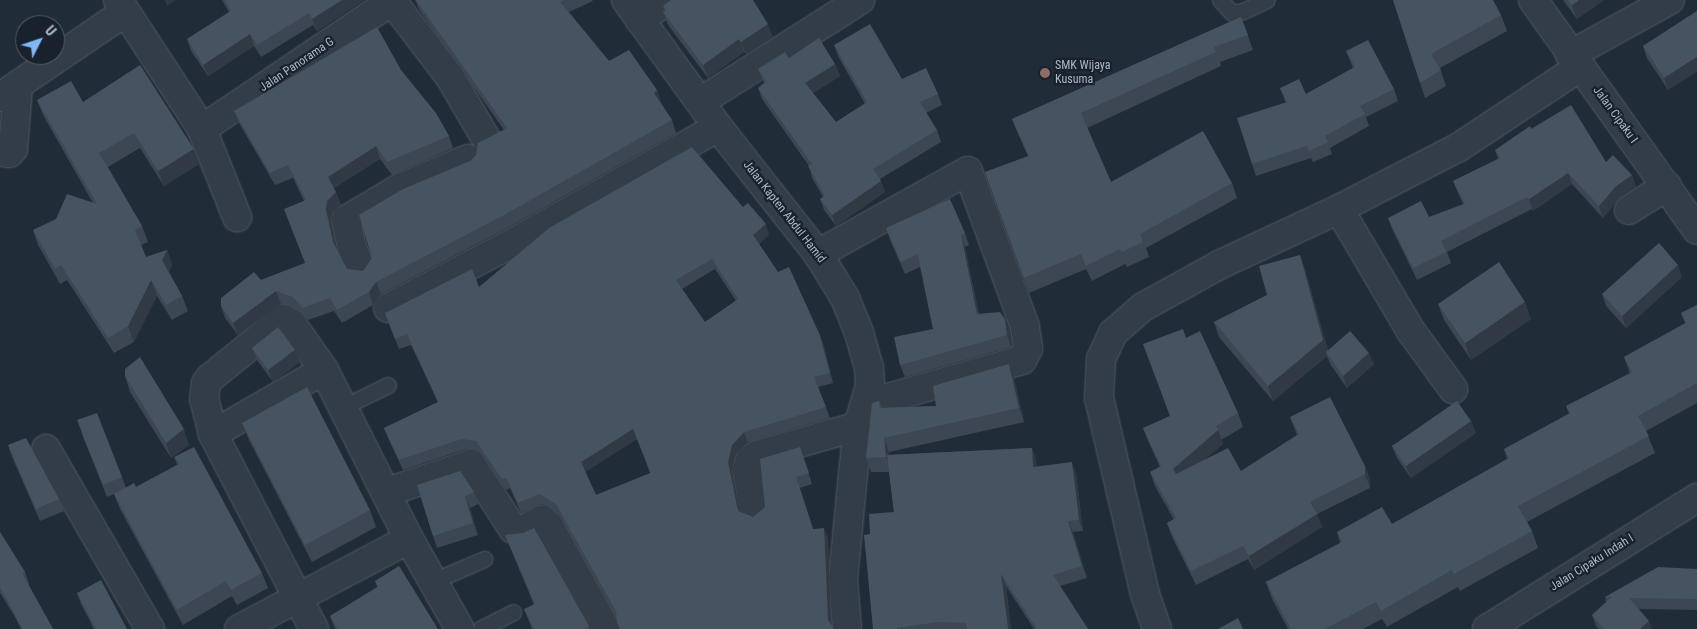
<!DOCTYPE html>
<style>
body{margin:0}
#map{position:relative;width:1697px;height:629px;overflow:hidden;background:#202c37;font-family:"Roboto Condensed",sans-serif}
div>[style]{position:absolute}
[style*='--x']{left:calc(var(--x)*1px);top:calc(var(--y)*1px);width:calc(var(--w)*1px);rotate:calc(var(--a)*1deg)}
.roads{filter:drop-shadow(0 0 1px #515b65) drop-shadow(0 0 1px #515b65)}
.lane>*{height:15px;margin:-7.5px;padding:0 7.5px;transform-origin:7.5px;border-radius:7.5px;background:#333d48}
.street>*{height:28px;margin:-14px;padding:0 14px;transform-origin:14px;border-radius:14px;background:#333d48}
.wall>*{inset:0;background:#3c4753}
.shaded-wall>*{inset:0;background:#313a44}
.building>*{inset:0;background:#465361}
.dots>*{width:14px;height:14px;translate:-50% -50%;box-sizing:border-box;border:2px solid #19222c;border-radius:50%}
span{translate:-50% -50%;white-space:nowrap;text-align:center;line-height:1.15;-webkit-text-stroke:4.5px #19222c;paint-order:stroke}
.street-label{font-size:12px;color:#aeb8c4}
.poi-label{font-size:12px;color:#aeb8c4}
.left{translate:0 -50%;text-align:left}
.north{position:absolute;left:15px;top:15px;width:50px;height:50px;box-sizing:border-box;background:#19222c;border:1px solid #555e69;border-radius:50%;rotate:49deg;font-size:14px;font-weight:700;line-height:20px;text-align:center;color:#aeb8c4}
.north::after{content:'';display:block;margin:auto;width:18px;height:22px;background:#7fb7f7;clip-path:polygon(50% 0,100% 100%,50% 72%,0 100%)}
</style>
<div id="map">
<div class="roads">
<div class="lane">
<div style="--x:1220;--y:0;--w:18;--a:47"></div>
<div style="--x:1232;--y:13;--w:11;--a:-10"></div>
<div style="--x:1243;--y:11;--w:26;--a:-25"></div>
<div style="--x:343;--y:407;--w:50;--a:-26.1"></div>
<div style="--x:433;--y:581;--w:56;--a:-23.3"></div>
<div style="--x:480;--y:629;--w:37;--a:-27"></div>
</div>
<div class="street">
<div style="--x:118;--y:0;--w:154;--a:56.9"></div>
<div style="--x:202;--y:129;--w:95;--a:68.3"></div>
<div style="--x:626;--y:0;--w:157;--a:54.1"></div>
<div style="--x:718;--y:127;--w:162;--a:51.8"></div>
<div style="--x:818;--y:254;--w:52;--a:58.5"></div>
<div style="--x:845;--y:298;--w:38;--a:68"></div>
<div style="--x:859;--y:333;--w:35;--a:74"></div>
<div style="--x:869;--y:367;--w:19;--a:87"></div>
<div style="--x:870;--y:386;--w:42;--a:106.7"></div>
<div style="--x:858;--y:426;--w:48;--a:95.9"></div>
<div style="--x:853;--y:474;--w:105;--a:95.4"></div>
<div style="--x:843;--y:579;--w:50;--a:85.4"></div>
<div style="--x:1533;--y:0;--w:282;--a:54.5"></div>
<div style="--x:392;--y:1;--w:96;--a:52.7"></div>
<div style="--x:450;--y:77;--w:69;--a:59.7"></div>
<div style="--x:639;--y:19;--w:36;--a:-32"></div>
<div style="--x:1570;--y:55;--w:114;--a:-28.8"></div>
<div style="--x:0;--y:97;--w:151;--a:-34.2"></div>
<div style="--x:700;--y:102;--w:190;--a:-32.5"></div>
<div style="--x:202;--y:129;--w:230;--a:-34"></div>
<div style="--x:0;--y:151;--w:9;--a:13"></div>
<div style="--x:9;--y:153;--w:6;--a:-45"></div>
<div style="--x:13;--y:149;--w:62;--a:-85.4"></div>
<div style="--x:1339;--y:209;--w:142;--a:59.5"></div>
<div style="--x:1411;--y:331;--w:72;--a:54.1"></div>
<div style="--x:1629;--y:210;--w:45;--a:-32.3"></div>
<div style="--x:818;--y:254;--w:171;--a:-29"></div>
<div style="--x:968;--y:171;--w:166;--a:69.9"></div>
<div style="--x:1025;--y:327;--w:22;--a:82"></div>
<div style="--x:1028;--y:349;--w:13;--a:119"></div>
<div style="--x:1022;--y:360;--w:162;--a:164.2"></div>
<div style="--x:361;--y:269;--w:23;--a:-113"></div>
<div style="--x:352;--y:248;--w:29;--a:-102"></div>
<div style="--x:346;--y:220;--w:63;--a:-30.7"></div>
<div style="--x:400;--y:188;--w:74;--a:-23.1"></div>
<div style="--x:388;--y:308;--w:144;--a:-27.6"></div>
<div style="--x:516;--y:241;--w:232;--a:-29.4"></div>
<div style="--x:213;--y:434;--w:128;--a:-30"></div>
<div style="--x:46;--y:449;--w:208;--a:60"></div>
<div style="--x:387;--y:492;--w:89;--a:-18.4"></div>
<div style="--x:471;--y:464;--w:77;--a:57.1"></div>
<div style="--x:513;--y:529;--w:8;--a:14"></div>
<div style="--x:521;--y:531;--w:24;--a:-28"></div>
<div style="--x:542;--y:520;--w:9;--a:41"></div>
<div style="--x:549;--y:526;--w:118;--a:61"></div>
<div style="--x:754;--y:512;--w:43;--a:-99.5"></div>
<div style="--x:747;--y:470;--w:10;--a:-73"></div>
<div style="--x:750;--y:460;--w:9;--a:-36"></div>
<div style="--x:757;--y:455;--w:105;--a:-16"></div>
<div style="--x:239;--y:629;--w:192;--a:-27.9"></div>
<div style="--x:314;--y:629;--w:220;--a:-117.4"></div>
<div style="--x:213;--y:434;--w:36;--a:-104"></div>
<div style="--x:204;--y:399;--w:16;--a:-83"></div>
<div style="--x:206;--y:383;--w:6;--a:-51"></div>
<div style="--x:210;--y:378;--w:94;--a:-38.9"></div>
<div style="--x:283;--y:319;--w:9;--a:27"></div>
<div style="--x:291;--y:323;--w:57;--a:54.9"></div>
<div style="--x:324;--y:370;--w:189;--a:63.3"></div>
<div style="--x:409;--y:539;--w:103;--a:60.5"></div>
<div style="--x:1157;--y:629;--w:37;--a:-109"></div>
<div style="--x:1145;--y:594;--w:201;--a:-103.2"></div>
<div style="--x:1099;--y:398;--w:39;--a:-87"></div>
<div style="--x:1101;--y:359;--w:29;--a:-65"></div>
<div style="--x:1113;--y:333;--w:40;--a:-41"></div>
<div style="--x:1143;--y:307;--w:87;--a:-28.9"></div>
<div style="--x:1219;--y:265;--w:132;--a:-25"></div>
<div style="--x:1339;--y:209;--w:135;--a:-27.3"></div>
<div style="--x:1459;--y:147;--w:145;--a:-33.5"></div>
<div style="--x:1487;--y:629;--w:248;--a:-32"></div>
</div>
</div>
<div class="wall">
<div style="clip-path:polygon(222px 0,364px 0,317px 31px,313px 25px,261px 57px,254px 46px,208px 76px,191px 51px,187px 39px,229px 12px)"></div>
<div style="clip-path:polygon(415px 0,592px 0,593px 1px,569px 12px,609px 61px,657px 90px,661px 103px,672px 120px,676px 133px,509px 227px,381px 294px,373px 305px,342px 323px,334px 311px,308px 320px,298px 309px,281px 304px,238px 335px,225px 318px,221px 306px,261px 280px,305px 263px,304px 201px,293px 178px,275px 185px,239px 123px,234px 111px,401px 70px,449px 136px,453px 148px,392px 175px,380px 159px,334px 188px,341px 205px,332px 213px,331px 223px,336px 248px,347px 269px,363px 271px,470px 161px,504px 130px,420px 11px)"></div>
<div style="clip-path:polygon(1393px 0,1501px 15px,1507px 31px,1440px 68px,1446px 86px,1425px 98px)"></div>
<div style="clip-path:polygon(1563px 0,1604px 0,1577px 19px)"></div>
<div style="clip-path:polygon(663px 6px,773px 37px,746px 54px,744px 52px,708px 78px,668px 25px,663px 12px,665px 11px)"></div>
<div style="clip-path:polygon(1697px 11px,1668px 90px,1647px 58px,1643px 46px)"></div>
<div style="clip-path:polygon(1241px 17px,1253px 50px,1220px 62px,1221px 66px,1087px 128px,1111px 182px,1232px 183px,1237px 198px,1146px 248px,1149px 257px,1127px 267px,1125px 264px,1092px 281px,1086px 269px,1029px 293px,985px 172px,1028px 156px,1018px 134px,1012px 119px)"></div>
<div style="clip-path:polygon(834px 45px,902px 79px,938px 94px,942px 105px,926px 113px,937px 130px,941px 142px,880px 179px,885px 192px,836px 226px,824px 210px,820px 199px,823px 197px,812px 178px,809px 166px,762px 99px,758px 88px,764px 83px,758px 69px,789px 58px,835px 64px,840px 76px,813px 93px,836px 122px,865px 104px,838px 56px)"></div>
<div style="clip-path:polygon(1346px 51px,1394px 89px,1398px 101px,1366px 117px,1369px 126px,1330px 148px,1332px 154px,1313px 162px,1311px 158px,1256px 176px,1252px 164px,1286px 103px,1280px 88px,1306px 94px,1353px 68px)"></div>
<div style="clip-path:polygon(37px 100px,83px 102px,199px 164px,164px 186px,140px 148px,108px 167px,142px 226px,148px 242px,141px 245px,146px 257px,167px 250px,172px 265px,169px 272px,182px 296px,188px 311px,172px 320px,157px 296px,134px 342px,114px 353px,67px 280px,60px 284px,38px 245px,33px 230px,93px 203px,43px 115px)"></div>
<div style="clip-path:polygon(1531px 129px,1606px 162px,1632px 175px,1636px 187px,1620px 197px,1603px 218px,1572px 184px,1533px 211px,1532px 209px,1447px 252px,1451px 263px,1417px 280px,1392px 229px,1388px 218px,1429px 217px,1463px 204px,1458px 193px,1453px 181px,1498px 159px,1495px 150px)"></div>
<div style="clip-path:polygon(evenodd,743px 207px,769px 235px,759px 244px,819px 333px,823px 343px,833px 383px,818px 387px,830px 418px,748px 442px,735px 455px,732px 472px,740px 512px,753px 517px,765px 507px,800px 447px,812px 484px,800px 488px,813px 529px,828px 538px,831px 626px,834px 629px,620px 629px,617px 622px,616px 616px,559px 514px,543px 504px,521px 513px,510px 488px,506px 490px,480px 451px,466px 449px,403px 470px,388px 438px,384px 428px,438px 402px,411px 345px,399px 349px,385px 313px,479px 287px,743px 207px,715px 269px,736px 301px,705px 322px,682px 289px,715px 269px,743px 207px,637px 439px,650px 473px,596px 495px,585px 472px,637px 439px)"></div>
<div style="clip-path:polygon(886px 228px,965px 233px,969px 245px,965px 247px,979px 314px,1010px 331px,1011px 347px,905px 377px,900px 365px,933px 329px,920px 267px,905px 274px,890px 240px)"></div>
<div style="clip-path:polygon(1300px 255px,1305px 270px,1328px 350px,1374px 364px,1347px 388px,1330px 364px,1327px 356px,1273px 401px,1219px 337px,1214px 322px,1267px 295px)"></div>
<div style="clip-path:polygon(1682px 277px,1626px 328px,1606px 306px,1602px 294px)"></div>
<div style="clip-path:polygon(1438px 304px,1531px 319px,1471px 360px,1444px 320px)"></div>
<div style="clip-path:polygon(1697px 305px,1697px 403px,1646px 431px,1655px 453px,1527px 522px,1532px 531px,1538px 548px,1460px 591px,1458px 587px,1387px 627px,1382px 619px,1363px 629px,1288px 629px,1272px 599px,1266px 582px,1340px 543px,1337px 532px,1392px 524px,1507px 459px,1504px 449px,1569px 414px,1566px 406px,1630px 374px,1624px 357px,1685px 323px,1681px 313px)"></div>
<div style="clip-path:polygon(1186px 338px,1238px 413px,1243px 427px,1221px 440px,1223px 444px,1204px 460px,1241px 471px,1297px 435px,1290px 417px,1365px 466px,1370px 480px,1370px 488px,1317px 514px,1322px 527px,1254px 570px,1248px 559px,1196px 585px,1172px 537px,1167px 523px,1174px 520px,1155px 486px,1150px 472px,1160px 467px,1148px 441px,1143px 428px,1170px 416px)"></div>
<div style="clip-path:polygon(252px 348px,300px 362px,273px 382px,257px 360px)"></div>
<div style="clip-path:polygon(125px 376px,189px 445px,171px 458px,130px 392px)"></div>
<div style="clip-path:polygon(1014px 378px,1024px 422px,889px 452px,889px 455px,1032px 448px,1036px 460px,1036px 467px,1076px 474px,1083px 531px,1073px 532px,1087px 578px,1060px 586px,1088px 629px,1034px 629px,1006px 586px,1011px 629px,873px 629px,870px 534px,894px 512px,889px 472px,871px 472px,866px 458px,879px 401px,882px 408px,936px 406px)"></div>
<div style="clip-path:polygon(1471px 421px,1476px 433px,1411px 478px,1397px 458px,1392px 446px)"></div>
<div style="clip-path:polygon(242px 423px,370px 510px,376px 527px,312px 562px,249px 440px)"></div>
<div style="clip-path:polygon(81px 432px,122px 477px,126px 488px,136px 487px,177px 465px,174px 457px,262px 573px,268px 588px,237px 605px,232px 596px,183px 625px,120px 509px,114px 494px,116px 493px,107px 497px)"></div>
<div style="clip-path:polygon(8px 445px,59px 499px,64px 511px,40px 521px,12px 457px)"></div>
<div style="clip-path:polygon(417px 485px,474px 492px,478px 504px,470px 508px,478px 535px,437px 548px)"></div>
<div style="clip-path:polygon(0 532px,25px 572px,29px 584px,28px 584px,53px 629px,21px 629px,15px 617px,0 593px)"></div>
<div style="clip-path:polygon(505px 535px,589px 626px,590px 629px,532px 629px,524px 609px,534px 605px)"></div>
<div style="clip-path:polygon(1697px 569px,1697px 610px,1639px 609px,1652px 629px,1599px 629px,1596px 626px,1592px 615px,1606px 602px,1605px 597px)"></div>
<div style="clip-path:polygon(375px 581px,438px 629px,335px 629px,330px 616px,377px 587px)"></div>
<div style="clip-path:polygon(77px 593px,127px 629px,94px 629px,81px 604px)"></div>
</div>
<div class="shaded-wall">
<div style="clip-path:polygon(165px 0,176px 0,167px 6px)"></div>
<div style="clip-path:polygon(342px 0,364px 0,317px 31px,312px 19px)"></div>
<div style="clip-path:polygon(1579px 0,1604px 0,1577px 19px,1572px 5px)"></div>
<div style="clip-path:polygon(768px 24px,773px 37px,746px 54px,741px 42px)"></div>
<div style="clip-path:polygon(250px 34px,254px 46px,208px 76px,203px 65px)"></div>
<div style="clip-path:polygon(739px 39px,744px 52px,708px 78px,703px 65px)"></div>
<div style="clip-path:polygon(1697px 57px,1697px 72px,1668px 90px,1664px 78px)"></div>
<div style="clip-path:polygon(835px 64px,840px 76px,809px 95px,805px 83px)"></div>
<div style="clip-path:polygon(657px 90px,661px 103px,658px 105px,654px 93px)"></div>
<div style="clip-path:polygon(376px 146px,380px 159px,333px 189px,328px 177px)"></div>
<div style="clip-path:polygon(194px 149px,199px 164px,164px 186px,158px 171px)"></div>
<div style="clip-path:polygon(1568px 173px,1572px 184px,1533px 211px,1529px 199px)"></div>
<div style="clip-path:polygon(1632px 175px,1636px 187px,1620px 197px,1603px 218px,1599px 206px,1616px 186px)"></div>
<div style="clip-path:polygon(881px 181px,885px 192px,836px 226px,832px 215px)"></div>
<div style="clip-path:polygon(336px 192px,341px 205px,332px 213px,331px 223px,338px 254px,333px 242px,326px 210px,327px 201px)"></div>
<div style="clip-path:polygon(766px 224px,769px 235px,757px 245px,753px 235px)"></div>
<div style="clip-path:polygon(961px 235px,965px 247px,981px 326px,977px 314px)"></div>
<div style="clip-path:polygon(167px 250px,172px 265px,167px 275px,162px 260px)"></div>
<div style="clip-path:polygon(1300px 255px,1305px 270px,1329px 354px,1326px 352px,1327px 356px,1273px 401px,1268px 386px)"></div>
<div style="clip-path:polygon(1678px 265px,1682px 277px,1626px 328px,1622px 316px)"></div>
<div style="clip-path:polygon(151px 280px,157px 296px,134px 342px,128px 326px)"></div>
<div style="clip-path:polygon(376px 282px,381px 294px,373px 305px,369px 292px)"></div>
<div style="clip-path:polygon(276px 291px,281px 304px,238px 335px,233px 323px)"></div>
<div style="clip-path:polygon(1525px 302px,1531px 319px,1471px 360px,1465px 343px)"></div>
<div style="clip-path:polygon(1005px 319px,1010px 331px,1011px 347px,1007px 335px)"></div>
<div style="clip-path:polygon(819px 333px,823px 343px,833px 383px,830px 373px)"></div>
<div style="clip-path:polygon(295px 350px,300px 362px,273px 382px,268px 370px)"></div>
<div style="clip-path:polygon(1369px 353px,1374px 364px,1347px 388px,1343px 376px)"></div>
<div style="clip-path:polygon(1009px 364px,1014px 378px,1024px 422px,1019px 408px)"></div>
<div style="clip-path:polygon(1471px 421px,1476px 433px,1411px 478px,1406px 466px)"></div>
<div style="clip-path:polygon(184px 429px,189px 445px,171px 458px,166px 443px)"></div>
<div style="clip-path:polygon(633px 429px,637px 439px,585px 472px,581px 462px)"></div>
<div style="clip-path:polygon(1218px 430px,1223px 444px,1178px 482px,1173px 469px)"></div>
<div style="clip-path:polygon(744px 432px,748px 442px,735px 455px,732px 472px,742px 522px,738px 511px,728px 462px,732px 445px)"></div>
<div style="clip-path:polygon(884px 438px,889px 452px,892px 472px,886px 457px)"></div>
<div style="clip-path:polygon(1032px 448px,1036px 460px,1037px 478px,1033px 467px)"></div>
<div style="clip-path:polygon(1072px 462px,1076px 474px,1083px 531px,1079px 520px)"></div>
<div style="clip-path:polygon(1365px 466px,1370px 480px,1370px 488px,1365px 474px)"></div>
<div style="clip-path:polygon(465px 496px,470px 508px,478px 535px,473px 523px)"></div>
<div style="clip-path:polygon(1317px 514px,1322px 527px,1254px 570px,1249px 556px)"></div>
<div style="clip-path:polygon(1068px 521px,1073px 532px,1087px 578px,1082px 566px)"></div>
<div style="clip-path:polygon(824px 528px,828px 538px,831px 629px,828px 620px)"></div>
<div style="clip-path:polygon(1001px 574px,1006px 586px,1011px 629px,1008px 629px)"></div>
<div style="clip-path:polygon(1649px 621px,1652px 629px,1640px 629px)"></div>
</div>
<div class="building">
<div style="clip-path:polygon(225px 0,342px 0,312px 19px,309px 13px,257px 45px,250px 34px,203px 65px,187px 39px,231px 11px)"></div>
<div style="clip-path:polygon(416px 0,564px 0,560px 2px,609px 61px,629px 50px,657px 90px,654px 93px,672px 120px,504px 215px,376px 282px,369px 292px,337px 310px,330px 298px,303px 308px,293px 297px,276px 291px,233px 323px,221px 306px,221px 298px,254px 272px,261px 280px,305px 263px,284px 209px,306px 200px,288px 165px,270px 173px,234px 111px,377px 27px,401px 70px,436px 113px,449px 136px,387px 162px,376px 146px,328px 177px,336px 192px,327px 201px,326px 210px,333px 242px,347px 269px,363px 271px,372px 258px,359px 215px,403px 189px,470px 161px,476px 155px,478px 143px,507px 128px)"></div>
<div style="clip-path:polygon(671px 0,753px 0,768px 24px,741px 42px,739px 39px,703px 65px,663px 12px,666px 10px,663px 6px)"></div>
<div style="clip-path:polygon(1393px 0,1493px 0,1501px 15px,1431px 54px,1441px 70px,1420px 83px)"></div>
<div style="clip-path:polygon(1568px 0,1579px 0,1572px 5px)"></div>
<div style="clip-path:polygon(1697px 11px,1697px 57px,1664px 78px,1643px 46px)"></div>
<div style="clip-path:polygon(1241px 17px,1248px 35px,1214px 47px,1216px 52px,1081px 113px,1111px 182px,1203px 131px,1232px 183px,1140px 234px,1143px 242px,1122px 252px,1120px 249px,1086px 266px,1081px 254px,1024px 278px,985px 172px,1029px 156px,1012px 119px)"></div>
<div style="clip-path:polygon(870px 24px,902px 79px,926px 68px,938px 94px,920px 102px,937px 130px,873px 169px,881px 181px,832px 215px,820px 199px,825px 196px,808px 166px,812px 164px,758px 88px,766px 82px,758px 69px,785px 52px,789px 58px,819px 38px,835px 64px,805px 83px,836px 122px,867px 102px,834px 45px)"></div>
<div style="clip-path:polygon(1368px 40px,1394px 89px,1360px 106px,1365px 114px,1325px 136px,1328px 142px,1309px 151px,1307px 146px,1252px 164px,1237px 118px,1287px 102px,1280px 88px,1299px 79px,1306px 94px,1355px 67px,1346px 51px)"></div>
<div style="clip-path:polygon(140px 65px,194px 149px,158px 171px,134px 133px,99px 153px,142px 226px,135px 230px,146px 257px,167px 250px,162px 260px,182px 296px,166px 305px,151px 280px,128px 326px,108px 338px,61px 265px,55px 269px,33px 230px,56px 219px,67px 194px,97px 204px,37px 100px,71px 81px,83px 102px)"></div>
<div style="clip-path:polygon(1571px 105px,1606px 162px,1613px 155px,1632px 175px,1616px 186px,1599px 206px,1568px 173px,1529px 199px,1527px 197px,1441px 241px,1446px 252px,1413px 268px,1388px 218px,1421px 201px,1429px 217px,1465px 204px,1453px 181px,1500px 158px,1495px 150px,1530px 126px,1531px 129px)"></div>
<div style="clip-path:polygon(evenodd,692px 147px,743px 207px,748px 203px,766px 224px,753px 235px,778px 272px,789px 267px,819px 333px,830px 373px,814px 377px,826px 407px,744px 432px,732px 445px,728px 462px,738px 511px,753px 517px,765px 507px,760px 459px,800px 447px,809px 473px,796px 477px,813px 529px,824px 528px,828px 620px,834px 629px,620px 629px,617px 622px,616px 611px,556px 504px,539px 494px,518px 503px,506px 478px,502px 479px,476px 441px,462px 439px,399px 460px,384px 428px,438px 402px,407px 334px,395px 339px,385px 313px,472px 269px,479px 287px,549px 228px,692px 147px,712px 259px,738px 299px,705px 322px,676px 280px,712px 259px,692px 147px,633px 429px,651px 473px,596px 495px,581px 462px,633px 429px)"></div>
<div style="clip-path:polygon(950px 199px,965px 233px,961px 235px,977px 314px,1000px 312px,1005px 319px,1007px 335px,900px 365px,894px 337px,933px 329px,918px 254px,901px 262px,886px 228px)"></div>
<div style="clip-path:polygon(1659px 243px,1678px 265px,1622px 316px,1602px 294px)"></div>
<div style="clip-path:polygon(1300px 255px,1323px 340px,1268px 386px,1214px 322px,1267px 295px,1259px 266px)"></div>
<div style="clip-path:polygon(1499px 262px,1525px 302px,1465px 343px,1438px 304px)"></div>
<div style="clip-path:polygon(1697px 305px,1697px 383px,1638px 416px,1649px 436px,1518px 506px,1532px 531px,1454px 574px,1452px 570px,1381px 611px,1376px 602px,1325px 629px,1291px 629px,1266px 582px,1342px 542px,1337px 532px,1382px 507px,1392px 524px,1509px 458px,1504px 449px,1570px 413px,1566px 406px,1632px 372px,1624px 357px,1686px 323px,1681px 313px)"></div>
<div style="clip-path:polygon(278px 327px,295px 350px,268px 370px,252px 348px)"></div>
<div style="clip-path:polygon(1183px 329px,1186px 338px,1200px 331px,1238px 413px,1216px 426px,1218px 430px,1173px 469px,1176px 474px,1228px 448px,1241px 471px,1299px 434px,1290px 417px,1330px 397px,1365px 466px,1365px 474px,1310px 502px,1317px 514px,1249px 556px,1243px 546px,1191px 571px,1167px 523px,1176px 518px,1150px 472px,1161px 466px,1143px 428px,1170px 416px,1143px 344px)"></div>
<div style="clip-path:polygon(1350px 331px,1369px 353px,1343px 376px,1326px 352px)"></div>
<div style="clip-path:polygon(140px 357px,184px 429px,166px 443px,125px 376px,125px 369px)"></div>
<div style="clip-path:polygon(1009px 364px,1019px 408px,884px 438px,886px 457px,866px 458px,872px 403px,879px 401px,880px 408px,936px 406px,933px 386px)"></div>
<div style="clip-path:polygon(307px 387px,370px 510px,305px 545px,242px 423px)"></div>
<div style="clip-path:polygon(1457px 401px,1471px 421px,1406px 466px,1392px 446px)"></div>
<div style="clip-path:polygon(97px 413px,122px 477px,103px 485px,77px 420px)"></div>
<div style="clip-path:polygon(26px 438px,59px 499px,36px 509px,8px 445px)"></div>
<div style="clip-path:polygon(194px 447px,262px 573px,231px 590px,226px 581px,177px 610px,114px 494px,134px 483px,136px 487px,179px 464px,174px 457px)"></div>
<div style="clip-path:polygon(1032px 448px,1033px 467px,1072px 462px,1079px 520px,1068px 521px,1082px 566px,1053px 575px,1088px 629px,1037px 629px,1001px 574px,1008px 629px,967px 629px,966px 623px,938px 622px,897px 628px,897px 629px,873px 629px,864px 535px,870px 534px,869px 514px,894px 512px,887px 455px)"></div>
<div style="clip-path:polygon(460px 471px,474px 492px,465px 496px,473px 523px,433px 536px,417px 485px)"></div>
<div style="clip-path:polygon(534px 528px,589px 626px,584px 629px,534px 629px,524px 609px,535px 604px,505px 535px,523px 533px)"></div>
<div style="clip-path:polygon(0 532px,25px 572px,22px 573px,53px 629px,22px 629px,10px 605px,0 588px)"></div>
<div style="clip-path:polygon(399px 566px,438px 629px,338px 629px,330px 616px,378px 587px,375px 581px)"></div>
<div style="clip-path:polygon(1658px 567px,1697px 569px,1697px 599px,1629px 598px,1649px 621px,1640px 629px,1604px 629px,1592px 615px,1612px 597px,1605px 597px)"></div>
<div style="clip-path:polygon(101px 580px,127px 629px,96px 629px,77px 593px)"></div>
<div style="clip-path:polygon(1238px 618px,1243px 629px,1218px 629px)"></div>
</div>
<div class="dots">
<div style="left:1045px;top:73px;background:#8d6e63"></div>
</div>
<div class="street-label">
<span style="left:297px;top:65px;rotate:-34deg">Jalan Panorama G</span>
<span style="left:1615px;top:115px;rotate:54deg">Jalan Cipaku I</span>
<span style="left:784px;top:212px;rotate:52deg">Jalan Kapten Abdul Hamid</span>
<span style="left:1592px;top:563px;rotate:-32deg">Jalan Cipaku Indah I</span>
</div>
<div class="poi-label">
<span class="left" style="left:1055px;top:73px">SMK Wijaya<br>Kusuma</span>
</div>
<div class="north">U</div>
</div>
